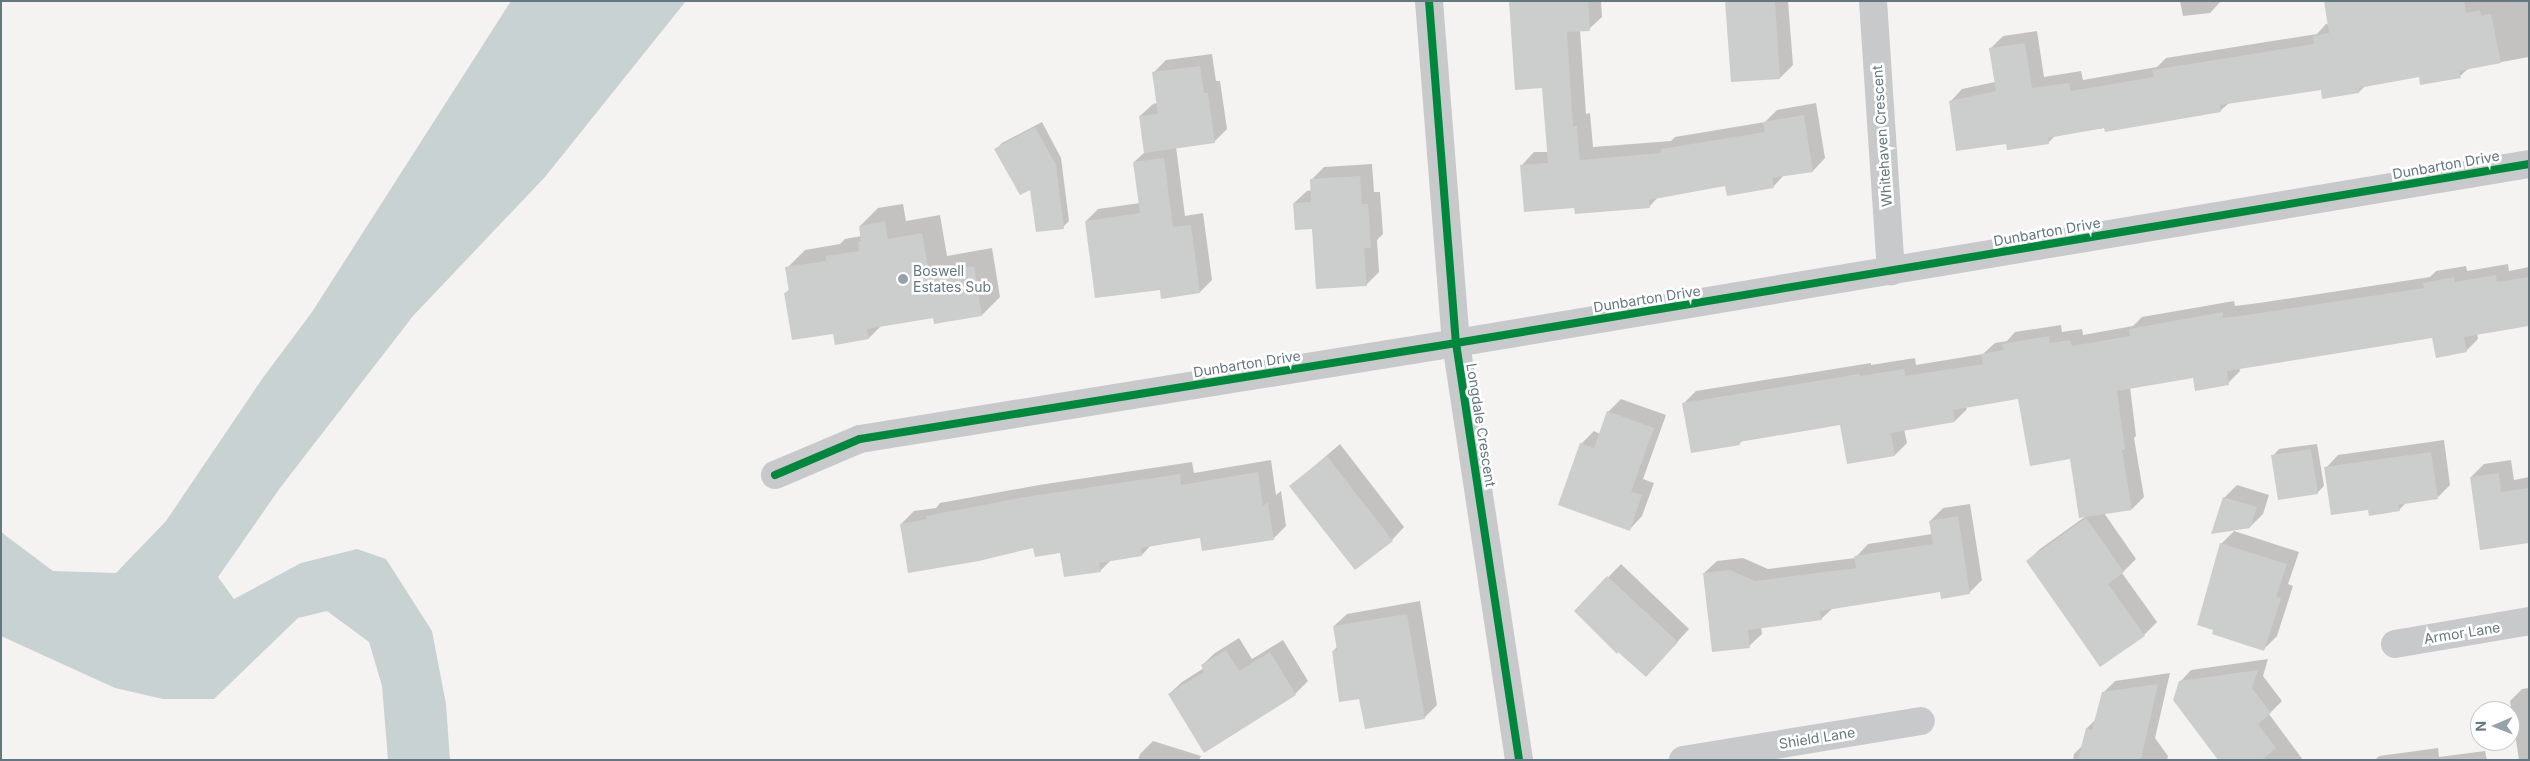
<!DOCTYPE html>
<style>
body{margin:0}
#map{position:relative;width:2530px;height:761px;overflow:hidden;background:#f4f3f2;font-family:Inter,sans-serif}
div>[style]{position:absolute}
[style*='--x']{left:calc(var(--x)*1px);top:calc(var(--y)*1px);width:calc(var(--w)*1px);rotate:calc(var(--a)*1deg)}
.water>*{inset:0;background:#c8d2d3}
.shadow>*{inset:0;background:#0003}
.building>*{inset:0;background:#cccdcd}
.minor>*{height:28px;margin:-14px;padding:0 14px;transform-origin:14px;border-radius:14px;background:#c8c9ca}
.cycleway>*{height:8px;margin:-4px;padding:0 4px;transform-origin:4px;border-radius:4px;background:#00873e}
.dots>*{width:14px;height:14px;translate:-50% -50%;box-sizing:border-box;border:2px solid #fff;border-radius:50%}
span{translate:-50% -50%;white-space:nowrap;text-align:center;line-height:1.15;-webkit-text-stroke:5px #fff;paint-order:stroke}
.street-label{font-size:14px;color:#647781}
.poi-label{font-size:14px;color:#647781}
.left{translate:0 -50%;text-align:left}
.frame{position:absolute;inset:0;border:2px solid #647781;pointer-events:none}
.north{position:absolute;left:2470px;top:701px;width:50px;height:50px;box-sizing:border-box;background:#fff;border:1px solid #c1c9cd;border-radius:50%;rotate:269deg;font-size:14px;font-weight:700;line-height:20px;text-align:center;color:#647781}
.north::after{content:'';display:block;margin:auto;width:18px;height:22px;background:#96a2a9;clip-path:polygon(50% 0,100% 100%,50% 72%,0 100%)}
</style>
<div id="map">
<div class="water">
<div style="clip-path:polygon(511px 1px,686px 1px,545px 177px,413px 316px,280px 488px,218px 577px,234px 599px,301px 563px,357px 549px,386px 559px,432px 631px,446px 704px,450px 760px,388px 760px,382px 686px,369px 642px,327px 611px,298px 618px,214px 699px,163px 699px,115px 688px,1px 636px,1px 532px,53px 571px,116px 573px,166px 521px,262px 379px,312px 312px)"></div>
</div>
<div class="shadow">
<div style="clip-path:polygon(1511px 1px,1601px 1px,1602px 17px,1589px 29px,1580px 30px,1586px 114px,1590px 113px,1593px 147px,1671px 141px,1675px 137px,1765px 122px,1777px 110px,1816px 103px,1825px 158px,1813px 171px,1784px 175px,1773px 187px,1726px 184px,1659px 196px,1649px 207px,1575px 206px,1522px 165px,1534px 152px,1548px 152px,1543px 87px)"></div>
<div style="clip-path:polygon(1726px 1px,1788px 1px,1793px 65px,1780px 78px)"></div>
<div style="clip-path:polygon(2180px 1px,2221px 1px,2210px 13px,2183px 16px)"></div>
<div style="clip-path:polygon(2434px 1px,2529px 1px,2529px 57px,2469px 68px,2460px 76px,2420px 76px,2365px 86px,2359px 92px,2322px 88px,2229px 103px,2220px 111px,2056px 135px,2048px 143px,2007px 142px,1950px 102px,1962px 89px,1995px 82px,1990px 49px,2003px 36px,2037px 31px,2044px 77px,2081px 71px,2083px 80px,2157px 67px,2166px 58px,2317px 34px,2326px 24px)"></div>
<div style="clip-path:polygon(1212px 54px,1216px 81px,1220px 81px,1227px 129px,1214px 142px,1176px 147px,1185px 216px,1203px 213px,1212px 280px,1200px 292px,1161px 289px,1086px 221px,1098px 209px,1140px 203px,1134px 162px,1145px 152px,1140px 116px,1153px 104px,1157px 103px,1153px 73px,1166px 60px)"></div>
<div style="clip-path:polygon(1042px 122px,1061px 158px,1069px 221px,1063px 227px,1031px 188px,996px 149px,1002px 143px)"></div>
<div style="clip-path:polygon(1372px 164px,1374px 192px,1380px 192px,1383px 234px,1377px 240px,1379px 272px,1366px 285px,1294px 203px,1307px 191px,1312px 190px,1311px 180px,1324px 167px)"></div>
<div style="clip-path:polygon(903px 204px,906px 221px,940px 215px,947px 256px,992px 248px,1000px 297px,982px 315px,934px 316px,882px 325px,869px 338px,834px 332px,785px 293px,790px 289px,787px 268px,805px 250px,840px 244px,845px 239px,862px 236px,860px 226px,878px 208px)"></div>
<div style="clip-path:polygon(2508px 264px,2509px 271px,2529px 267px,2529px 325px,2477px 333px,2478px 339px,2466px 351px,2434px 337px,2239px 368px,2240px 371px,2228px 383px,2194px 376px,2130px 387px,2136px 436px,2134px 438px,2144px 497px,2132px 509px,2104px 513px,2136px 559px,2122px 573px,2157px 622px,2144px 635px,2101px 665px,2027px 561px,2040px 549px,2086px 516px,2071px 458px,2019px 397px,1966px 406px,1967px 409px,1955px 421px,1904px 429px,1907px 443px,1895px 455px,1841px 423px,1743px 440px,1739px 444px,1684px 403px,1696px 391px,1871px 363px,1871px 365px,1915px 358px,1916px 365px,1983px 354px,1995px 343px,2007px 341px,2015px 332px,2061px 325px,2062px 332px,2082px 329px,2083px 335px,2133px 326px,2142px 317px,2234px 301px,2235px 306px,2259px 303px,2430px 277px,2436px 271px,2466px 266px,2467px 271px)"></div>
<div style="clip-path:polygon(1621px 399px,1666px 415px,1643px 479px,1654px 483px,1642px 516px,1630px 529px,1581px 444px,1594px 431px,1600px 434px,1608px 412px)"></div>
<div style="clip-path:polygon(2444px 440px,2450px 485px,2437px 498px,2407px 502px,2399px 510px,2326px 468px,2338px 455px)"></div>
<div style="clip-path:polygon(1340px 444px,1404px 527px,1392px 540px,1291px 486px)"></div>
<div style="clip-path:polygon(2317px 444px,2324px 486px,2317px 493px,2273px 456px,2279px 449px)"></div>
<div style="clip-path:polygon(1271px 460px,1276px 495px,1281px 491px,1286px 526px,1273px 539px,1201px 537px,1151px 545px,1142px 555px,1111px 560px,1100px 571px,1061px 552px,901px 524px,914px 511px,936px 508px,940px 503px,1039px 485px,1192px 462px,1194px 473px)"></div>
<div style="clip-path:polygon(2511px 460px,2514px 480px,2529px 477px,2529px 542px,2471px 477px,2484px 464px)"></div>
<div style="clip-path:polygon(2237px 485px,2269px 495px,2263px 514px,2250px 527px,2224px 498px)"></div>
<div style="clip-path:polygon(1970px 504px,1982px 580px,1969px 593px,1941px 590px,1833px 608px,1821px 619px,1761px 627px,1762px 634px,1749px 646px,1704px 573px,1717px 561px,1743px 558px,1768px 569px,1855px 558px,1868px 544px,1932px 534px,1930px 521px,1943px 508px)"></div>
<div style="clip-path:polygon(2234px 531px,2299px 552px,2288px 584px,2293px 586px,2277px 636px,2264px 649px,2221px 544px)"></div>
<div style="clip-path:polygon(1621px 564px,1689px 629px,1658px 663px,1576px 611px)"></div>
<div style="clip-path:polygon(1420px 601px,1437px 705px,1424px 718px,1360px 697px,1333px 651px,1337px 647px,1334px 626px,1347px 614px)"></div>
<div style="clip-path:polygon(1239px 638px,1252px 659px,1283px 640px,1308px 681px,1295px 694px,1204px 752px,1169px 694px,1182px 682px,1204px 668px,1202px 665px,1215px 653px)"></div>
<div style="clip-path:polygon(2268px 659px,2263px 676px,2282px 701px,2269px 714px,2303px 760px,2219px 760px,2180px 682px,2191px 670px)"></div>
<div style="clip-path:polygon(2170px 673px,2155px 738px,2168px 756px,2167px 760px,2073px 760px,2074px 754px,2083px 745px,2087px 728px,2096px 719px,2103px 693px,2115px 681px)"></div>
<div style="clip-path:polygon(2529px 688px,2529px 760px,2519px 760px,2510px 701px,2522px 689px)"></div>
<div style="clip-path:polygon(1153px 741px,1201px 756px,1199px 760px,1138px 760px,1140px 754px)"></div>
<div style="clip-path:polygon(2438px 748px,2439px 757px,2485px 751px,2487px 760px,2375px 760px,2379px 756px)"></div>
</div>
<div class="building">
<div style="clip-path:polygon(1509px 1px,1588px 1px,1590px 31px,1567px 32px,1573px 126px,1577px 126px,1580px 160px,1661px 153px,1661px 149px,1765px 132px,1763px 122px,1804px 115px,1813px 172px,1772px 178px,1774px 188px,1727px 196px,1725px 186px,1649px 200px,1650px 208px,1575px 214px,1574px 208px,1524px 212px,1520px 165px,1548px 163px,1542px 88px,1515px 90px)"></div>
<div style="clip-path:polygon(1725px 1px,1775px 1px,1780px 79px,1731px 82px)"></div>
<div style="clip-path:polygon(2324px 1px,2464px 1px,2466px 13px,2480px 10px,2481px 16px,2491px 14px,2501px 63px,2459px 71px,2461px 78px,2420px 85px,2419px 77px,2359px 88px,2359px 93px,2322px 99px,2321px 90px,2220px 105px,2221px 112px,2105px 132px,2104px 128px,2048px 138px,2049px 144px,2007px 150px,2006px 144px,1956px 151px,1949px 101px,1996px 91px,1989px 48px,2025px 43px,2032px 88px,2069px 83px,2071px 91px,2154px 77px,2152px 70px,2314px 44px,2313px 36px,2329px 33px)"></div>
<div style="clip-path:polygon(1200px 66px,1204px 93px,1208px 93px,1215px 143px,1144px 153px,1139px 116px,1158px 114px,1152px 72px)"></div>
<div style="clip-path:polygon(1035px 127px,1056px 165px,1064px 229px,1036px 232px,1030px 190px,1020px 195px,994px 149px)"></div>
<div style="clip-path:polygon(1164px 158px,1173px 227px,1191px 225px,1200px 293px,1161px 299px,1160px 290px,1095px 298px,1085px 221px,1140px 213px,1133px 162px)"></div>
<div style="clip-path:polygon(1360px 176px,1362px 204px,1368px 204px,1371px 248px,1364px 248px,1367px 286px,1316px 289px,1312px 229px,1295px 230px,1293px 203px,1311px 202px,1310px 179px)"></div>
<div style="clip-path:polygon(885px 221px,888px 239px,922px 233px,929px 273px,974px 266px,982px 316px,934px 324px,933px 318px,867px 329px,869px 339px,835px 345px,833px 334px,792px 340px,784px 293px,789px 292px,785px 267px,826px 261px,826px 256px,859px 251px,858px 242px,861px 241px,859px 226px)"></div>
<div style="clip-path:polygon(2496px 275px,2497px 282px,2529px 277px,2529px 326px,2464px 337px,2467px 352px,2436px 358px,2432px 338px,2227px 371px,2229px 385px,2195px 391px,2193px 378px,2117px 391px,2125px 449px,2122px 450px,2132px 510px,2079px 518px,2070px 459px,2030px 466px,2018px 399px,1953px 410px,1955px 422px,1891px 433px,1895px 456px,1847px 464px,1840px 425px,1739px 442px,1740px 445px,1691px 453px,1682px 403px,1859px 374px,1860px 376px,1904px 369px,1905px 376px,1983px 364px,1981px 354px,2003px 350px,2002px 344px,2049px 336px,2050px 343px,2070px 340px,2072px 346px,2130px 336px,2129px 329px,2223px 312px,2223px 318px,2247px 315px,2424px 288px,2423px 283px,2454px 277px,2455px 282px)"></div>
<div style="clip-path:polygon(1607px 411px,1654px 428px,1631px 492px,1642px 495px,1630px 531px,1558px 505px,1580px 443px,1594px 448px)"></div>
<div style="clip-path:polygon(2311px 449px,2318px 494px,2278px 500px,2271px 455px)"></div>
<div style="clip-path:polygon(2431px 452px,2438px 499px,2398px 505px,2400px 511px,2369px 516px,2368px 510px,2331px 515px,2324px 467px)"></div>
<div style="clip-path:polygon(1327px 456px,1393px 541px,1355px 570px,1289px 486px)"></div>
<div style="clip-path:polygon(1258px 472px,1263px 506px,1268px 502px,1274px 540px,1202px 551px,1200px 538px,1141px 548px,1142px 556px,1099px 563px,1101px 572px,1064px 577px,1060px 553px,1035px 557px,1033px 548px,979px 561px,908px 573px,900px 524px,927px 519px,926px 516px,1025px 497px,1180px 474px,1181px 485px)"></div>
<div style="clip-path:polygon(2499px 473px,2501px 492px,2529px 488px,2529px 543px,2480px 550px,2470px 477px)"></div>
<div style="clip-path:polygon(2223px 497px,2257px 507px,2250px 528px,2211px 534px)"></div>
<div style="clip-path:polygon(1958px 516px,1970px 594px,1941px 599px,1940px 592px,1820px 611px,1822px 620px,1748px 630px,1750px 648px,1712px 652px,1703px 573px,1730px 570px,1755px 581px,1856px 568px,1854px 556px,1933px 544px,1929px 521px)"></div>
<div style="clip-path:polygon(2086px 518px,2124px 572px,2108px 584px,2145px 636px,2100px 667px,2026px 561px)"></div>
<div style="clip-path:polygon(2220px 543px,2287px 564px,2276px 597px,2281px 598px,2264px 651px,2212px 634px,2213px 630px,2197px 625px)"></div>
<div style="clip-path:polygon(1607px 576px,1678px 642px,1646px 677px,1618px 652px,1617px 654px,1574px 611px)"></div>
<div style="clip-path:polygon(1407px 614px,1425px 719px,1365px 729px,1359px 699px,1339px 702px,1332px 651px,1337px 650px,1333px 626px)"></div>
<div style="clip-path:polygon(1226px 650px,1239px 671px,1270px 652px,1296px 695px,1204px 753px,1168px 694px,1204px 672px,1201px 665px)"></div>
<div style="clip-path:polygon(2258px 670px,2252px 688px,2271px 713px,2258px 724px,2276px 748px,2262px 760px,2218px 760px,2173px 700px,2179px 681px)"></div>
<div style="clip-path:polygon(2158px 684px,2141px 760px,2078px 760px,2086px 728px,2092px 730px,2102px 692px)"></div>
</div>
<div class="minor">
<div style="--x:1429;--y:1;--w:343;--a:85.5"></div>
<div style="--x:1456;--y:343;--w:422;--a:81.4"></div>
<div style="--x:1873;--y:1;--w:271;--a:86.2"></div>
<div style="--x:775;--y:475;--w:92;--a:-23"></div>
<div style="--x:860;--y:439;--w:604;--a:-9.15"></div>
<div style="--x:1456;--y:343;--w:1088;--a:-9.47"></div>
<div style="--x:2395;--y:644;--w:136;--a:-9.7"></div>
<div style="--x:1683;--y:760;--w:241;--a:-9.3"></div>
</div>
<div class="cycleway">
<div style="--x:1429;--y:1;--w:343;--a:85.5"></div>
<div style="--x:1456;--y:343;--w:422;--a:81.4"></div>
<div style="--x:775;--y:475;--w:92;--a:-23"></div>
<div style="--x:860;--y:439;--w:604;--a:-9.15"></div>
<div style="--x:1456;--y:343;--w:1088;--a:-9.47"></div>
</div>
<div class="dots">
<div style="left:903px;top:279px;background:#96a2a9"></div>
</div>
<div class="street-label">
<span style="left:1882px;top:136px;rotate:-94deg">Whitehaven Crescent</span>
<span style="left:2446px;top:165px;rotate:-10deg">Dunbarton Drive</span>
<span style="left:2047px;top:232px;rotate:-10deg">Dunbarton Drive</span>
<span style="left:1647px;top:299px;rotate:-9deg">Dunbarton Drive</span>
<span style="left:1247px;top:364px;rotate:-9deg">Dunbarton Drive</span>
<span style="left:1481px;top:425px;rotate:81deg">Longdale Crescent</span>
<span style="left:2462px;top:633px;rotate:-9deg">Armor Lane</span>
<span style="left:1817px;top:738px;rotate:-9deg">Shield Lane</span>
</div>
<div class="poi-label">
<span class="left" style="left:913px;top:279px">Boswell<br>Estates Sub</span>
</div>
<div class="frame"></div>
<div class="north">N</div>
</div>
